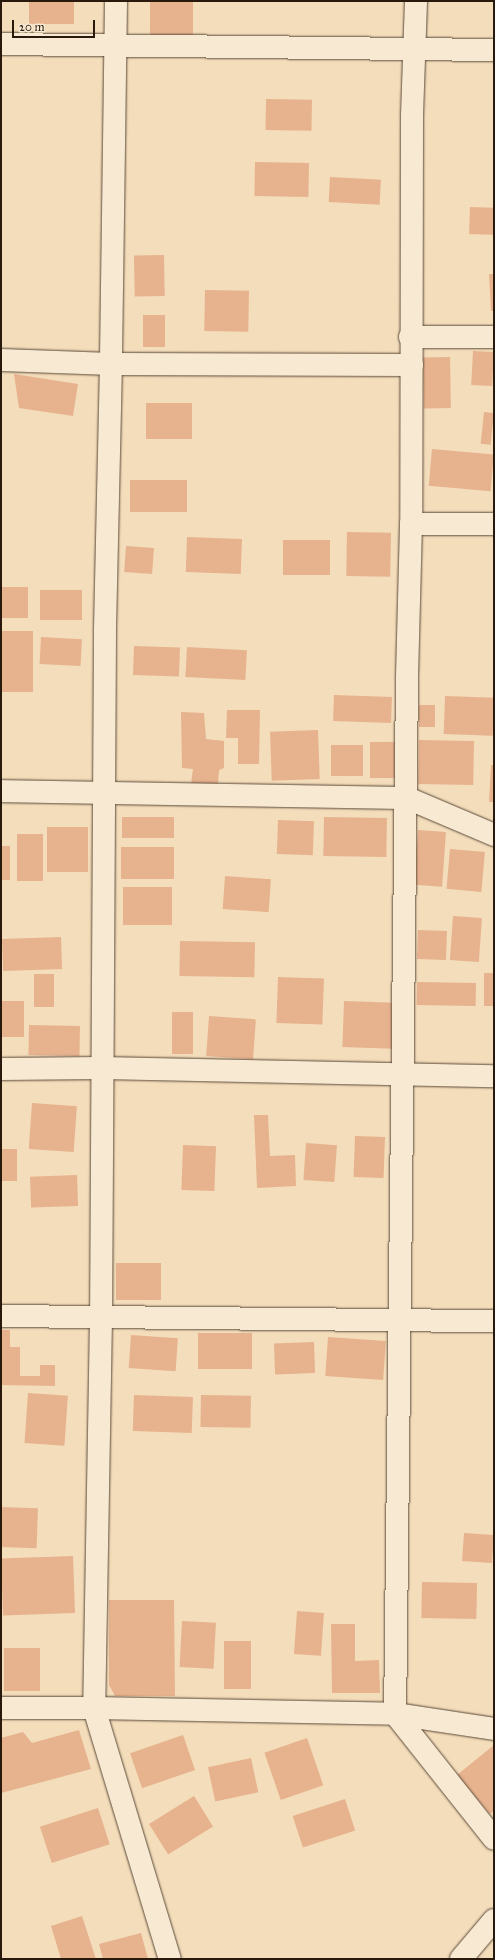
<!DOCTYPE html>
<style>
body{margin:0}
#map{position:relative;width:495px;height:1960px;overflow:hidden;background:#f4ddbb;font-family:"IM FELL Great Primer",serif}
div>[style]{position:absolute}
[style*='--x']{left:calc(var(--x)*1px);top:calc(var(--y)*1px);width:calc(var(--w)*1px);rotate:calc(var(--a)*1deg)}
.building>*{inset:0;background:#e7b28e;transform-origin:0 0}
.roads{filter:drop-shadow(0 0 1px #5b4a38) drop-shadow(0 0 1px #5b4a38)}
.minor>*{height:22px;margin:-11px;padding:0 11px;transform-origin:11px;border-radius:11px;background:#f8e9d3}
span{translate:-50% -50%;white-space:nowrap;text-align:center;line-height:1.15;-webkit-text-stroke:3.5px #f8e9d3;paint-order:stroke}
.frame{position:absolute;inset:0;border:2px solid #28190c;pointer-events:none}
.scale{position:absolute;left:12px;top:20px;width:83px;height:18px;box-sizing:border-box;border:2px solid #28190c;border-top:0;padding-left:5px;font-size:12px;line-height:14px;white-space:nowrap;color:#28190c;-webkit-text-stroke:3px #f8e9d3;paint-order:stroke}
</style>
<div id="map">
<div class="building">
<i style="left:29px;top:1px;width:45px;height:23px"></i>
<i style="left:150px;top:1px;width:43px;height:34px"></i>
<i style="left:266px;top:99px;width:46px;height:31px;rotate:1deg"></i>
<i style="left:255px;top:162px;width:54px;height:34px;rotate:1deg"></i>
<i style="left:330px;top:177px;width:51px;height:25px;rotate:3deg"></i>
<i style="left:470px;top:207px;width:24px;height:27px;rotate:2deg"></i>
<i style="left:164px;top:255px;width:41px;height:30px;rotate:89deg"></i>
<i style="clip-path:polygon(489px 274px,494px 274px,494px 311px,491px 311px)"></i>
<i style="left:205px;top:290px;width:44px;height:41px;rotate:1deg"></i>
<i style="left:143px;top:315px;width:22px;height:32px"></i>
<i style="left:473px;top:351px;width:21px;height:34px;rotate:3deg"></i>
<i style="left:450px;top:357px;width:51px;height:27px;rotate:89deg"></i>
<i style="clip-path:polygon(14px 374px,78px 384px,73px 416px,19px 408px)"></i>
<i style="left:146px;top:403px;width:46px;height:36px"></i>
<i style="left:484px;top:412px;width:10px;height:32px;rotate:6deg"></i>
<i style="left:432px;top:449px;width:62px;height:37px;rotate:5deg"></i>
<i style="left:130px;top:480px;width:57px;height:32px"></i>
<i style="left:347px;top:532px;width:44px;height:44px;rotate:1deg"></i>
<i style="left:187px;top:537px;width:55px;height:35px;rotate:2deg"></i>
<i style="left:283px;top:540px;width:47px;height:35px"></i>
<i style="left:126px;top:546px;width:28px;height:26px;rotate:4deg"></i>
<i style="left:1px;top:587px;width:27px;height:31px"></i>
<i style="left:40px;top:590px;width:42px;height:30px"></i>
<i style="left:1px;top:631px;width:32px;height:61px"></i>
<i style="left:41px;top:637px;width:41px;height:27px;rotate:3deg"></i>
<i style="left:134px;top:646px;width:46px;height:29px;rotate:2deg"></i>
<i style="left:187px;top:647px;width:60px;height:30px;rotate:3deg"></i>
<i style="left:334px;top:695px;width:58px;height:26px;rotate:2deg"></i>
<i style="left:445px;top:696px;width:49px;height:38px;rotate:2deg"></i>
<i style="left:419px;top:705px;width:16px;height:22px"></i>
<i style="clip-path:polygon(227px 710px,260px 710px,259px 764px,238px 764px,238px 738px,226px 738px)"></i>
<i style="clip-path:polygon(181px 712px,204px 713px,206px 739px,224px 741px,224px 768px,219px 770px,218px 784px,191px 784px,193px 769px,182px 768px)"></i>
<i style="left:318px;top:730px;width:49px;height:48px;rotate:88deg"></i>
<i style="left:419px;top:740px;width:55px;height:44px;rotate:1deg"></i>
<i style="left:370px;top:742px;width:26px;height:36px"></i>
<i style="left:331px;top:745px;width:32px;height:31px"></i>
<i style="clip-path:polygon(491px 765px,494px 765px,494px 802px,489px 802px)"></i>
<i style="left:174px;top:817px;width:21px;height:52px;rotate:90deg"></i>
<i style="left:324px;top:817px;width:63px;height:39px;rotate:1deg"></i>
<i style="left:278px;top:820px;width:36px;height:34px;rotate:2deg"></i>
<i style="left:47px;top:827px;width:41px;height:45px"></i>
<i style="left:418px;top:830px;width:28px;height:55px;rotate:4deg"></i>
<i style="left:17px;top:834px;width:26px;height:47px"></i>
<i style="left:1px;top:846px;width:9px;height:34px"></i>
<i style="left:121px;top:847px;width:53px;height:32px"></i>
<i style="left:450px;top:849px;width:35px;height:40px;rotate:5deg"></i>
<i style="left:225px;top:876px;width:46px;height:33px;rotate:4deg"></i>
<i style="left:123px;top:887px;width:49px;height:38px"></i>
<i style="left:453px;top:916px;width:29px;height:44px;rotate:4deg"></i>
<i style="left:418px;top:930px;width:29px;height:29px;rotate:2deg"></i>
<i style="left:61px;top:937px;width:32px;height:59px;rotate:88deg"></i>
<i style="left:180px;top:941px;width:75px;height:35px;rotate:1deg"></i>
<i style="left:484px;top:973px;width:10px;height:33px"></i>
<i style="left:34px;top:974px;width:20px;height:33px"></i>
<i style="left:278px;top:977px;width:46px;height:46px;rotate:2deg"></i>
<i style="left:417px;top:982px;width:59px;height:23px;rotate:1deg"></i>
<i style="left:1px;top:1001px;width:23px;height:36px"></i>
<i style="left:344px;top:1001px;width:50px;height:46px;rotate:2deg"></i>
<i style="left:172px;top:1012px;width:21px;height:42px"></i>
<i style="left:209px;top:1016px;width:47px;height:40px;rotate:4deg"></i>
<i style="left:29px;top:1025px;width:51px;height:30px;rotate:1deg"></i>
<i style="left:32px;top:1103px;width:45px;height:46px;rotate:4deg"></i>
<i style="clip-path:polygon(254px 1115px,268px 1115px,270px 1156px,295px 1155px,296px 1186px,257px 1188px)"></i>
<i style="left:355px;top:1136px;width:30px;height:41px;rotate:2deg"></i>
<i style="left:306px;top:1143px;width:31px;height:37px;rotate:4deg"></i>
<i style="left:183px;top:1145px;width:33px;height:45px;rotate:2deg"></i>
<i style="left:1px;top:1149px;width:16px;height:32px"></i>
<i style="left:77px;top:1175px;width:31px;height:47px;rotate:88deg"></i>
<i style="left:116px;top:1263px;width:45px;height:37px"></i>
<i style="clip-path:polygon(1px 1330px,10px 1330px,10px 1347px,20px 1347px,20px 1376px,40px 1376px,40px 1365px,55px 1365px,55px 1386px,1px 1385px)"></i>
<i style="left:198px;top:1333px;width:54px;height:36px"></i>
<i style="left:131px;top:1335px;width:47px;height:33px;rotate:4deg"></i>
<i style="left:328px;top:1337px;width:58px;height:39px;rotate:4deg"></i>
<i style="left:314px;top:1342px;width:31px;height:40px;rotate:88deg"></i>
<i style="left:28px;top:1393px;width:40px;height:50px;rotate:4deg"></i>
<i style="left:134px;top:1395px;width:59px;height:36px;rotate:2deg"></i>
<i style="left:201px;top:1395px;width:50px;height:32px;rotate:1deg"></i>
<i style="left:1px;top:1507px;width:37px;height:40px;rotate:2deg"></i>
<i style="left:464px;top:1533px;width:30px;height:28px;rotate:4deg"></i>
<i style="left:73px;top:1556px;width:57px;height:72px;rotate:88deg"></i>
<i style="left:422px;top:1582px;width:55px;height:36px;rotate:1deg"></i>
<i style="clip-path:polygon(109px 1600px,174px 1600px,175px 1696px,115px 1696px,109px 1685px)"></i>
<i style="left:297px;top:1611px;width:27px;height:43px;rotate:4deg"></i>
<i style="left:182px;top:1621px;width:34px;height:46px;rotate:3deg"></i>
<i style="clip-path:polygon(331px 1624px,355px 1624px,355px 1661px,379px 1660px,380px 1693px,332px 1693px)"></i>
<i style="left:224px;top:1641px;width:27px;height:48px"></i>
<i style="left:4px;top:1648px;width:36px;height:43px"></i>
<i style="clip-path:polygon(79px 1730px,91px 1769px,1px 1793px,1px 1738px,23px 1732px,32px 1743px)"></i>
<i style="left:183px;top:1735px;width:37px;height:56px;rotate:71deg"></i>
<i style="left:307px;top:1738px;width:50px;height:45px;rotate:71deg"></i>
<i style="clip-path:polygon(494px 1745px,494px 1811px,490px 1814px,457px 1775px)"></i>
<i style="left:251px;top:1758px;width:35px;height:44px;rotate:78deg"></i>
<i style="left:194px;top:1796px;width:36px;height:53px;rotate:58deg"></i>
<i style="left:345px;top:1799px;width:33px;height:55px;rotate:72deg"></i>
<i style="left:98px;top:1808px;width:38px;height:61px;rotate:72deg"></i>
<i style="clip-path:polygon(82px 1916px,96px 1959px,61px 1959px,51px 1926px)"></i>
<i style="clip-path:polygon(141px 1933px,148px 1959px,103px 1959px,99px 1944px)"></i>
</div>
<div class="roads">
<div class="minor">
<i style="--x:116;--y:1;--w:363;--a:90.8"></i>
<i style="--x:111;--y:364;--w:269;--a:91.3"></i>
<i style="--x:105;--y:633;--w:685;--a:90.33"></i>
<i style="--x:101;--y:1318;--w:390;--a:91"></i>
<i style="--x:94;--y:1708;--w:262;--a:73.2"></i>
<i style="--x:416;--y:1;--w:115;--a:92"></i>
<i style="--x:412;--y:116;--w:408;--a:90.1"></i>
<i style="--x:411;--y:524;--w:155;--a:91.5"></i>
<i style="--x:407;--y:679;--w:1035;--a:90.66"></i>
<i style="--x:395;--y:1714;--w:159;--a:51.6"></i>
<i style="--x:1;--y:44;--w:493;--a:0.7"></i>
<i style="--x:410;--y:337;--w:84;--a:0"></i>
<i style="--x:1;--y:360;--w:110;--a:2.1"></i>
<i style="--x:111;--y:364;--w:301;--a:0.2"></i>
<i style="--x:411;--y:524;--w:83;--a:0"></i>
<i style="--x:1;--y:791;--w:406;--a:1"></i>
<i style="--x:407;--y:798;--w:95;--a:23"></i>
<i style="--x:1;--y:1069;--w:101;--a:-0.6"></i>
<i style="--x:102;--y:1068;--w:392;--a:1.2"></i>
<i style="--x:1;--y:1316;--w:493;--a:0.6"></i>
<i style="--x:1;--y:1708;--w:93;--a:0"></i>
<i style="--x:94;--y:1708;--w:301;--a:1.1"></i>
<i style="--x:395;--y:1714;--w:100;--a:8.6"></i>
<i style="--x:461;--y:1959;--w:51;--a:-49.8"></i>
</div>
</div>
<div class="frame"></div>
<div class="scale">20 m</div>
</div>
